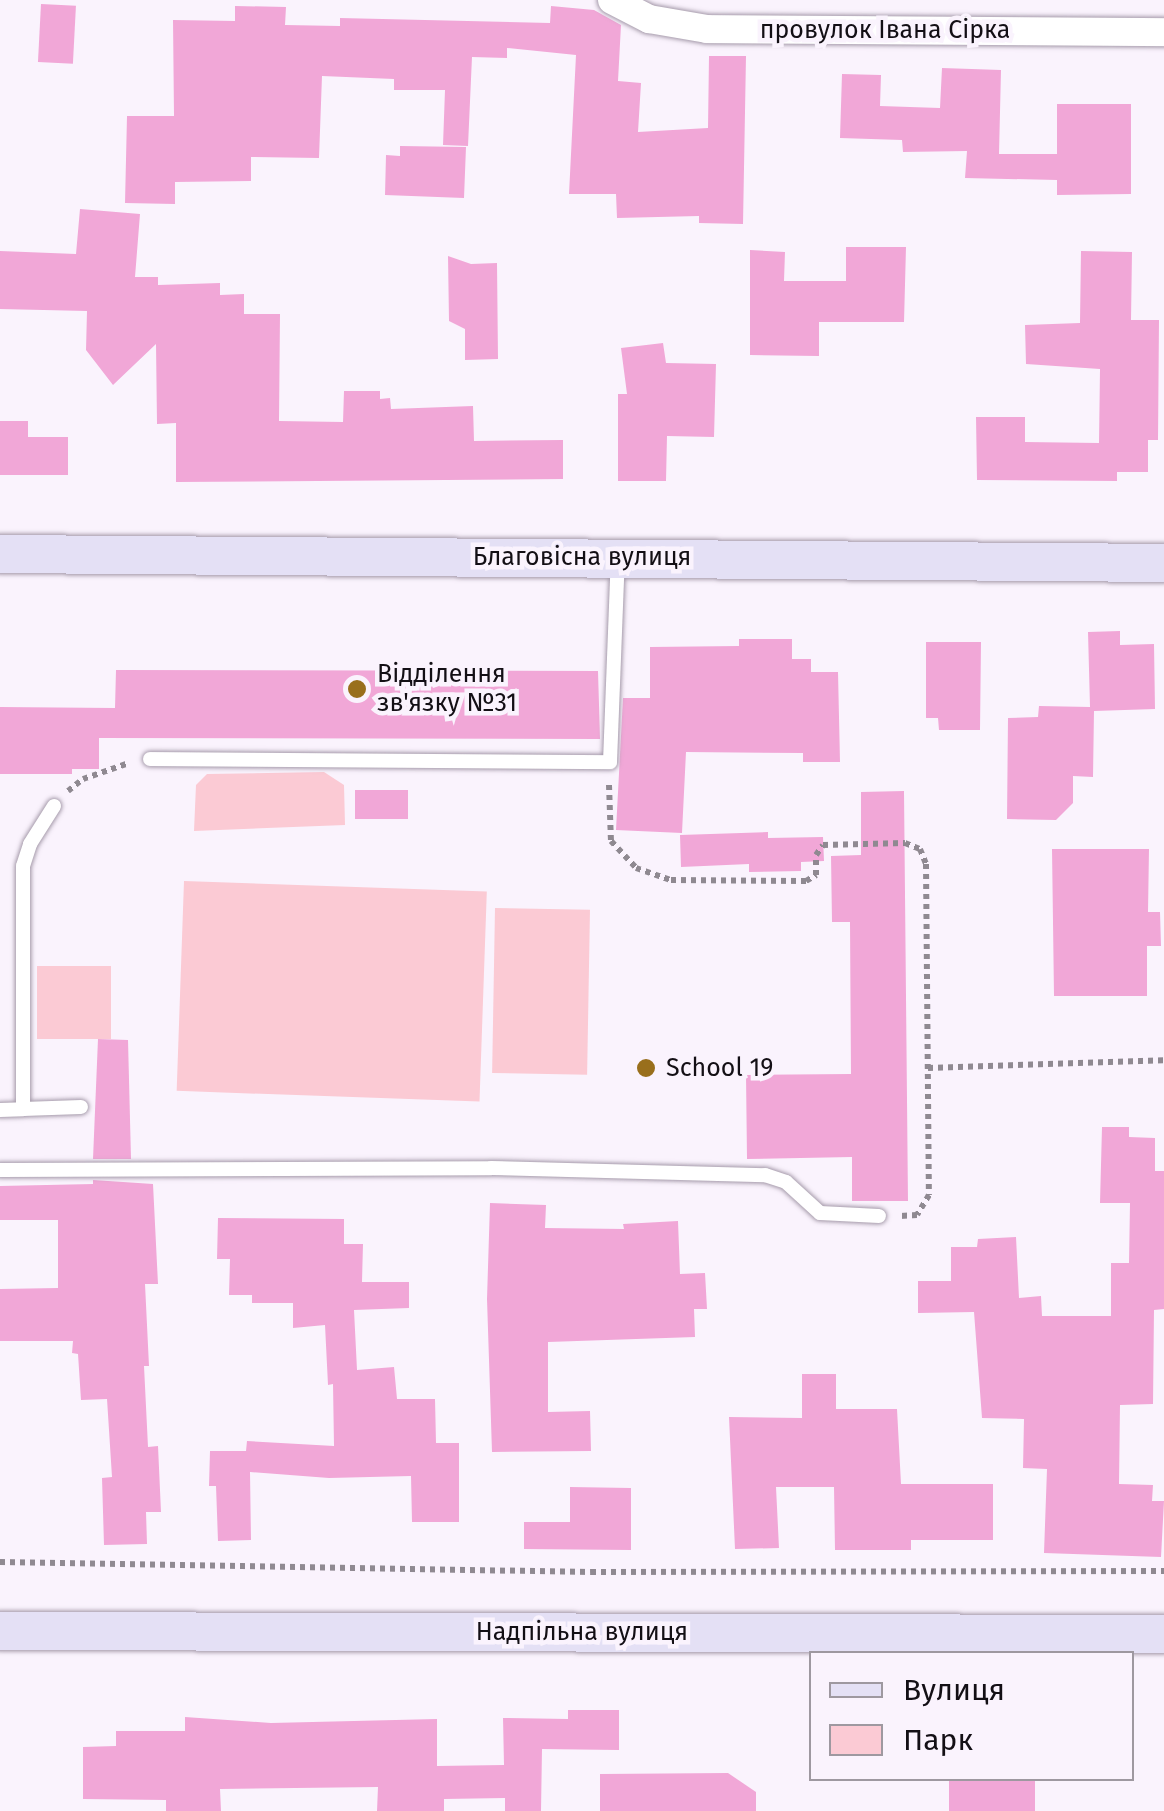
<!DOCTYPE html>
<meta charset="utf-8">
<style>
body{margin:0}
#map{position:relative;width:1164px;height:1811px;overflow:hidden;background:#faf3fd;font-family:"Fira Sans",sans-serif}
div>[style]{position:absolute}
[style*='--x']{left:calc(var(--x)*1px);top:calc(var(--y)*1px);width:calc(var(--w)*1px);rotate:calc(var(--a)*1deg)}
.green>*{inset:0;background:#fbcad4;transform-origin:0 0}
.building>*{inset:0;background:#f1a7d7;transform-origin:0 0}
.path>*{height:6px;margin-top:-3px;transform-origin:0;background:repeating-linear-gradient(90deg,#8f8991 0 5px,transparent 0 10px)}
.roads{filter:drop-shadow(0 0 2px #a69bab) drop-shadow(0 0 2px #a69bab)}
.service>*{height:14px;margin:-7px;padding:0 7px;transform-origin:7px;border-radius:7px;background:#fff}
.minor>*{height:28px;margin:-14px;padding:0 14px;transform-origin:14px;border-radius:14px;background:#fff}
.secondary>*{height:38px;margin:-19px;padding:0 19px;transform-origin:19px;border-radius:19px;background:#e4e0f5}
.dots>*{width:28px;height:28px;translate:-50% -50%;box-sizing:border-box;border:5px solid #faf3fd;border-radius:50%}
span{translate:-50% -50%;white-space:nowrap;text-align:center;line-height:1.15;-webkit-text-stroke:9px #faf3fd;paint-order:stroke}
.street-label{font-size:25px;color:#130f15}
.poi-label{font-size:25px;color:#130f15}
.left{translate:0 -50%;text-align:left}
.legend{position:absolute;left:809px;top:1651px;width:325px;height:130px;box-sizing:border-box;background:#faf3fd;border:2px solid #9e98a0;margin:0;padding:12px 18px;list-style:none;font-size:30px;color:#130f15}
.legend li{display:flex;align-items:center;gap:20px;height:50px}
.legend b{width:50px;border:2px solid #9e98a0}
</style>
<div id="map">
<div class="green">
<i style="clip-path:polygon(324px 772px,344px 785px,345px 825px,194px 831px,196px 785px,207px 774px)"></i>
<i style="left:184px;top:881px;width:303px;height:210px;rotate:2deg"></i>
<i style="left:495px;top:908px;width:95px;height:165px;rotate:1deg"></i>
<i style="left:37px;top:966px;width:74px;height:73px"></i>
</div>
<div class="building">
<i style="left:41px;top:4px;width:35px;height:58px;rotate:3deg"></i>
<i style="clip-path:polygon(235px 6px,286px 7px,285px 25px,340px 26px,340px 18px,550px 23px,551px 6px,594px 10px,621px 25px,618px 81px,641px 83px,638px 132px,708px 128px,709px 56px,746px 56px,743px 224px,699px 223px,699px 216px,617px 218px,616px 194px,569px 194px,576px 55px,507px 48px,507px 58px,472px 57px,468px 146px,443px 145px,445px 90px,394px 90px,394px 79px,322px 76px,319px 158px,251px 157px,251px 181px,175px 182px,175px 204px,125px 203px,127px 116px,174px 116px,173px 20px,235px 21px)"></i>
<i style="clip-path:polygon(942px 68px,1001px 70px,999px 154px,1057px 154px,1057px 104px,1131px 104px,1131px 194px,1057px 195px,1057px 180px,965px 178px,967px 151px,903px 152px,902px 140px,840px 138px,842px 74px,881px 75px,880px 106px,940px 108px)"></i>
<i style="clip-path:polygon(400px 146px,466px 147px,464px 198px,385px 195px,386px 155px,400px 156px)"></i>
<i style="clip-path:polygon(80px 209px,140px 214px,135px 277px,158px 277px,158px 285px,220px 283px,220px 295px,244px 294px,244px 314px,280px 314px,279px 421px,343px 422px,344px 391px,380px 391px,380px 399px,390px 398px,391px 409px,473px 406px,474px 441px,563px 440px,563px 479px,176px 482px,176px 423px,157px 424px,156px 344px,113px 385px,86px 350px,87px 311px,0 309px,0 251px,76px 254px)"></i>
<i style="clip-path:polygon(846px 247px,906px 247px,904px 322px,819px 322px,819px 356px,750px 355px,750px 250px,785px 252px,784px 281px,846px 281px)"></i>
<i style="clip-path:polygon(1081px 251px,1132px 252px,1131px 320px,1159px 320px,1158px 440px,1148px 440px,1148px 472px,1117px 472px,1117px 481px,977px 480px,976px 417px,1025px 417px,1025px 442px,1099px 443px,1100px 369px,1026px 364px,1025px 325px,1080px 323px)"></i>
<i style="clip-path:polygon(448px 256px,471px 264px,497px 263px,498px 359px,465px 360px,465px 329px,449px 321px)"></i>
<i style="clip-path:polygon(663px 343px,666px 363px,716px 364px,714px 437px,667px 436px,666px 481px,618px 481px,618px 394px,627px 394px,621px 348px)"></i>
<i style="clip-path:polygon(0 421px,28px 421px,28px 437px,68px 437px,68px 475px,0 475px)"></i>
<i style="clip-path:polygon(1120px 631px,1120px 645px,1154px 644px,1155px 709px,1094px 711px,1093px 777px,1073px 776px,1073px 803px,1056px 820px,1007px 819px,1008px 718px,1038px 717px,1039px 706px,1090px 707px,1088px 632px)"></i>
<i style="clip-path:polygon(739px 639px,792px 639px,792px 659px,811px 659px,811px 672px,838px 672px,840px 762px,803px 762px,803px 753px,686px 752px,682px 833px,616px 830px,623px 698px,650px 698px,650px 647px,739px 646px)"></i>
<i style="clip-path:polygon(926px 642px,981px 642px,980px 730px,939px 730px,938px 718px,926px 718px)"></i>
<i style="clip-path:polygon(116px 670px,598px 671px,600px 739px,99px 738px,99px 769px,72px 769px,72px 774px,0 774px,0 707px,115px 708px)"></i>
<i style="left:408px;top:790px;width:29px;height:53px;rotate:90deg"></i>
<i style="clip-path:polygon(904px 791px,908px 1201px,852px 1201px,852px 1157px,747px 1159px,746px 1075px,851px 1074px,850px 922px,832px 922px,831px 856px,861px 855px,861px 792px)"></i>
<i style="clip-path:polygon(768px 832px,768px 838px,823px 837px,824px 861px,801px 862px,801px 871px,749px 872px,749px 864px,681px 867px,680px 835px)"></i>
<i style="clip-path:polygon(1052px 849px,1149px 849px,1148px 912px,1160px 912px,1161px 946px,1147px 946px,1147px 996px,1054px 996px)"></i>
<i style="clip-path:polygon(98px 1039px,128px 1040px,131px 1159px,93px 1159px)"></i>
<i style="clip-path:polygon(1102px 1127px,1129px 1127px,1129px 1137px,1155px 1138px,1155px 1171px,1164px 1171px,1164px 1309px,1154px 1310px,1153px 1404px,1120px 1405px,1119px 1484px,1153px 1485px,1152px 1501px,1164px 1501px,1161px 1557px,1044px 1553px,1047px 1469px,1023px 1468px,1024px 1419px,982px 1418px,974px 1312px,918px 1313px,918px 1281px,951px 1281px,951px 1247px,977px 1247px,978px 1239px,1016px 1237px,1019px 1298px,1041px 1296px,1042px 1316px,1111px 1316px,1111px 1263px,1129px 1263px,1130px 1203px,1100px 1203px)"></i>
<i style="clip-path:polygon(93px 1180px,153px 1184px,158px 1284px,145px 1284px,149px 1366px,144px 1366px,148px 1447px,158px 1446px,161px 1512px,146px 1512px,147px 1544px,104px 1545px,102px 1478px,112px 1477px,107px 1399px,81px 1400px,78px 1354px,72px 1353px,73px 1341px,0 1341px,0 1289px,58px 1288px,58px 1220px,0 1220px,0 1186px,93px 1184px)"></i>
<i style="clip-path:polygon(490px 1203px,546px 1205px,545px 1228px,624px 1229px,623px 1224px,678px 1221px,680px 1274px,705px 1273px,707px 1309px,694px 1309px,695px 1337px,548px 1342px,548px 1412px,590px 1411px,591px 1451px,492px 1452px,487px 1299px)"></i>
<i style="clip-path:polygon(218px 1218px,344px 1219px,344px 1244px,363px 1244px,362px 1282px,409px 1282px,409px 1308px,354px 1310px,357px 1370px,394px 1367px,397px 1399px,435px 1399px,436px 1443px,459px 1443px,459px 1522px,412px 1522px,411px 1476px,329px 1478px,250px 1472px,251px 1540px,218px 1541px,216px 1486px,209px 1486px,210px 1451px,246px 1451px,247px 1441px,334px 1446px,333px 1384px,328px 1385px,325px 1325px,293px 1328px,293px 1303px,252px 1303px,252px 1295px,229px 1295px,230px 1259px,217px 1259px)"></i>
<i style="clip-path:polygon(802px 1374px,836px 1374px,836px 1409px,897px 1409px,901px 1484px,993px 1484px,993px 1540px,911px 1540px,911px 1550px,835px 1550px,834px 1487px,776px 1487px,779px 1548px,735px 1549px,729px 1417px,802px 1418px)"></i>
<i style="clip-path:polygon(570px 1487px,631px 1488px,631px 1550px,524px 1549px,524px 1522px,570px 1522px)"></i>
<i style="clip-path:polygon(568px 1710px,619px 1710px,619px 1750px,542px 1749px,541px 1811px,505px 1811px,505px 1798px,444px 1799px,444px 1811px,377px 1811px,378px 1787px,220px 1789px,221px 1811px,166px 1811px,166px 1800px,83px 1799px,83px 1747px,116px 1746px,116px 1731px,185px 1731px,185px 1717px,271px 1723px,437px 1719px,437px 1766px,504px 1765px,503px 1718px,568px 1719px)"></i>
<i style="clip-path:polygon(728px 1773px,756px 1792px,756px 1811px,600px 1811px,600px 1774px)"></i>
<i style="left:949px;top:1778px;width:86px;height:33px"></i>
</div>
<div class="path">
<i style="--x:609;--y:785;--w:56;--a:88"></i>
<i style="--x:611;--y:841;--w:37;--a:47"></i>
<i style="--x:636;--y:868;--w:37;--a:19"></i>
<i style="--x:671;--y:880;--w:135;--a:0.4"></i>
<i style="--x:806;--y:881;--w:12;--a:-31"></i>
<i style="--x:816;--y:875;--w:20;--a:-90"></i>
<i style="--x:816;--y:855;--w:12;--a:-55"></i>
<i style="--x:823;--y:845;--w:82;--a:-1.4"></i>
<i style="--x:905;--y:843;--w:16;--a:22"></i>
<i style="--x:920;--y:849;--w:16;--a:68"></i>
<i style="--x:926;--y:864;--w:331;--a:89.5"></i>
<i style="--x:929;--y:1195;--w:23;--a:121"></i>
<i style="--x:917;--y:1215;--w:17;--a:177"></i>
<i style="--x:68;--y:791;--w:19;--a:-39"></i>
<i style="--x:83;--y:779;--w:49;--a:-19.2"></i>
<i style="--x:928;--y:1068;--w:236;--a:-1.9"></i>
<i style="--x:0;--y:1562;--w:591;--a:0.97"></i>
<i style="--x:591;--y:1572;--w:573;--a:-0.1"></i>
</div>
<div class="roads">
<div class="service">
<i style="--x:150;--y:759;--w:460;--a:0.4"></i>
<i style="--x:610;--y:762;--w:204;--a:-87.8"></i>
<i style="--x:23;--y:1109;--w:58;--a:-2"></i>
<i style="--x:0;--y:1110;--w:23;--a:-2"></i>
<i style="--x:23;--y:1109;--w:243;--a:-90"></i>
<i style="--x:23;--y:866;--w:23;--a:-72"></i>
<i style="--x:30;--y:844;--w:45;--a:-57.7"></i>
<i style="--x:0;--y:1170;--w:491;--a:-0.2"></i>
<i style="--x:491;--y:1168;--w:274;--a:1.5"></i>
<i style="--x:765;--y:1175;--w:22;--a:18"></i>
<i style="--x:786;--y:1182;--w:46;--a:42.4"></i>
<i style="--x:820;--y:1213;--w:59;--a:2.9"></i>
</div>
<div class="minor">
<i style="--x:612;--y:0;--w:42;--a:27.2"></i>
<i style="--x:649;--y:19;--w:59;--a:9.8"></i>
<i style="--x:707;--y:29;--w:457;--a:0.4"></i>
</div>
<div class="secondary">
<i style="--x:0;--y:554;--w:1164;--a:0.44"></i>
<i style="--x:0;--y:1631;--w:1164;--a:0.15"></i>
</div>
</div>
<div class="dots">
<i style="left:357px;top:689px;background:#996f1c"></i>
<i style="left:646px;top:1068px;background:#996f1c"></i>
</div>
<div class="street-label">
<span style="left:885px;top:30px">провулок Івана Сірка</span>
<span style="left:582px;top:557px">Благовісна вулиця</span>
<span style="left:582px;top:1632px">Надпільна вулиця</span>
</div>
<div class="poi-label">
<span class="left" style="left:377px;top:689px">Відділення<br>зв'язку №31</span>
<span class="left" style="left:666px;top:1068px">School 19</span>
</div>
<ul class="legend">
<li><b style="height:12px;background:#e4e0f5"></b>Вулиця</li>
<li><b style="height:28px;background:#fbcad4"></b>Парк</li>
</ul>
</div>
